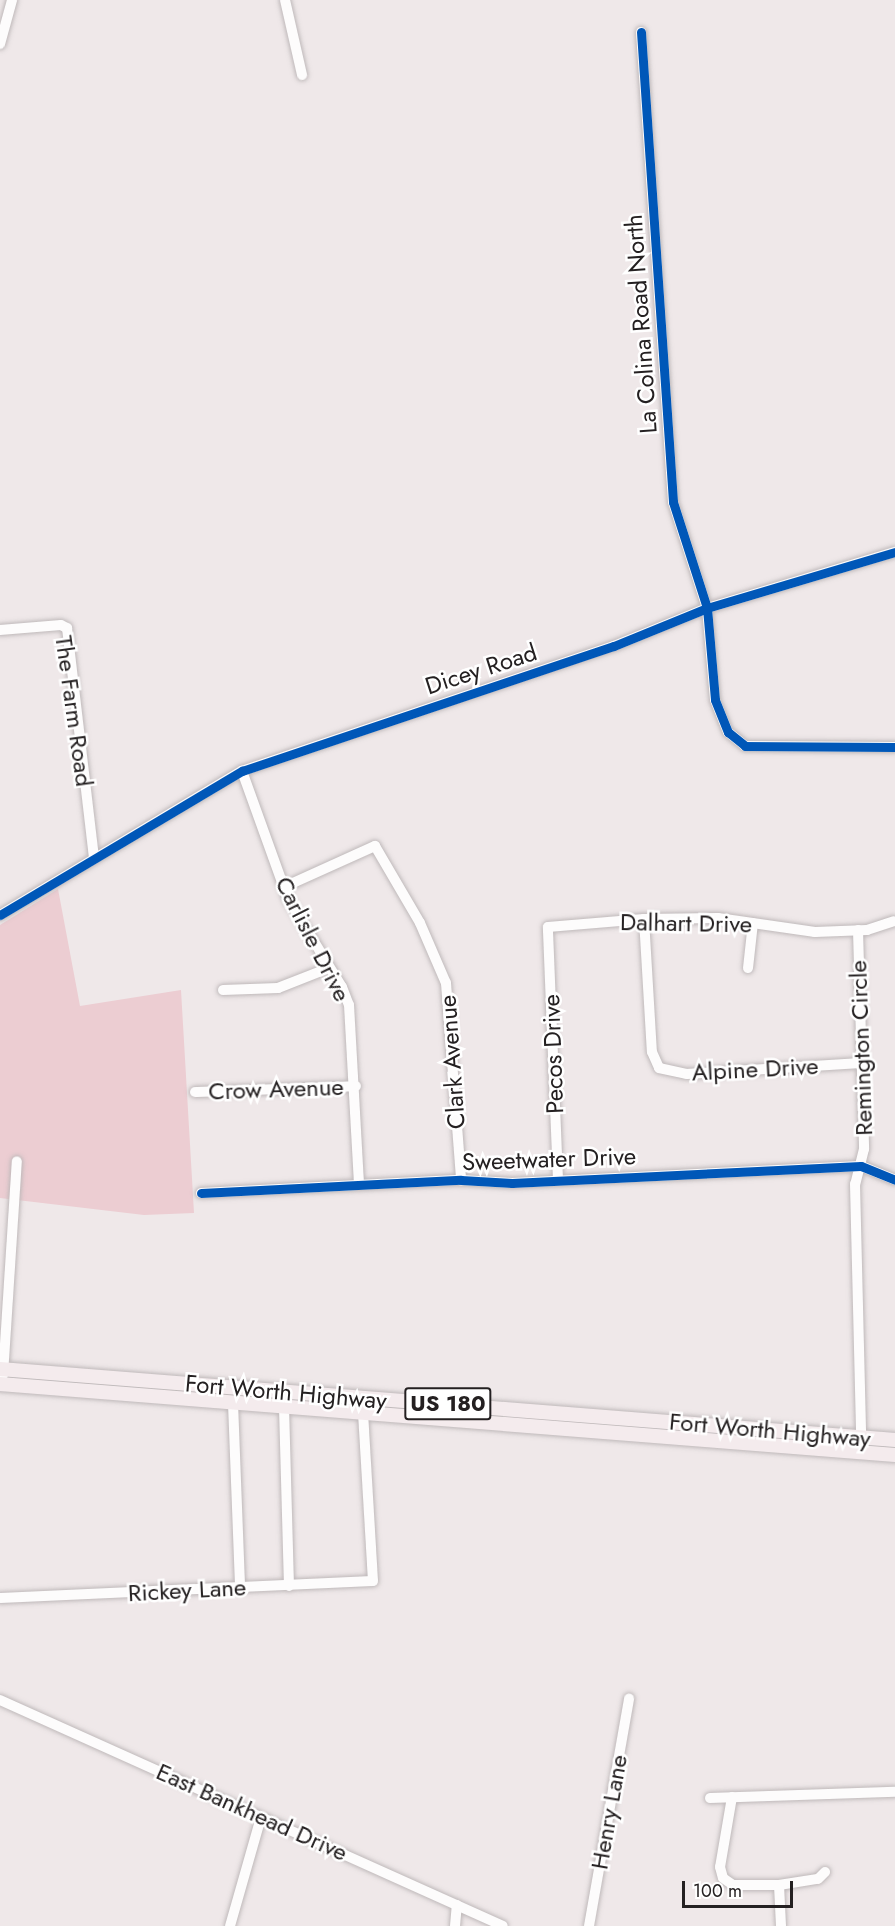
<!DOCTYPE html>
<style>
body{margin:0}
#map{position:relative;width:895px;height:1926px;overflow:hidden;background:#efe8e9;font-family:Jost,sans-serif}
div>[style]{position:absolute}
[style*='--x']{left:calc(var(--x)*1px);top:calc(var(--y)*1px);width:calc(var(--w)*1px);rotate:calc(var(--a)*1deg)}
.green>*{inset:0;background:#eccdd2}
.roads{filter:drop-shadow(0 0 2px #bfb9ba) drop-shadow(0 0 2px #bfb9ba)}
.minor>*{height:10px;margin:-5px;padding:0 5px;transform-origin:5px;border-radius:5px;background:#fdfcfc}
.major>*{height:14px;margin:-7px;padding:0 7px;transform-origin:7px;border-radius:7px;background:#f4ebed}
.cycleway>*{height:9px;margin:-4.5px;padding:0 4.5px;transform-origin:4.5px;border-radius:4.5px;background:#0057b8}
span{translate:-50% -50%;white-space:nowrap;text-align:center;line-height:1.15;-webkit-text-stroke:5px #fff;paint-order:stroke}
.shield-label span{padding:2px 4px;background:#fff;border:2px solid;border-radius:4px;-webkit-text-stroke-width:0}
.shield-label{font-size:22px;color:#242021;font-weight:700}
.street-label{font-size:24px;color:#242021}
.scale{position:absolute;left:682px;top:1881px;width:111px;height:27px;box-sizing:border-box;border:3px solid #242021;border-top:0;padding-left:8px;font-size:18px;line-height:21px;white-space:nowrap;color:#242021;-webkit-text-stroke:4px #fff;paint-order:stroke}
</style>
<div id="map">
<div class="green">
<i style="clip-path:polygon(58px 889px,80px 1006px,181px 990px,194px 1213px,144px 1215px,0 1198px,0 925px)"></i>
</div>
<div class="roads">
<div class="minor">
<i style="--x:285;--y:0;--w:77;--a:77.2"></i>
<i style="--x:641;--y:32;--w:471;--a:86.1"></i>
<i style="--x:673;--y:502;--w:111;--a:72.2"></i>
<i style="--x:707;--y:608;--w:92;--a:85"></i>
<i style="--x:715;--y:700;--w:35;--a:68"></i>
<i style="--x:728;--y:732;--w:22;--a:39"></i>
<i style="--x:745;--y:746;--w:150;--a:0.4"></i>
<i style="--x:0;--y:44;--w:46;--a:-74.7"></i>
<i style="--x:0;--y:630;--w:61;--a:-4.7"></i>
<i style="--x:61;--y:625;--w:7;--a:27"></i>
<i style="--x:67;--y:628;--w:232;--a:83.3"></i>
<i style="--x:242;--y:771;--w:136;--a:70.2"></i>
<i style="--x:288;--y:899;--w:103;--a:58.5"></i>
<i style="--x:342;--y:987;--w:19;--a:69"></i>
<i style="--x:349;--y:1005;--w:179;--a:86.8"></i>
<i style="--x:284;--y:887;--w:100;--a:-24.3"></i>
<i style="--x:375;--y:846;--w:89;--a:59.7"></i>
<i style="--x:420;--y:923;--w:65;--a:66.6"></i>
<i style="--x:446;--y:983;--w:198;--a:85.6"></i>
<i style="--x:0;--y:915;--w:282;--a:-30.8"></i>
<i style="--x:242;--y:771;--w:392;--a:-18.6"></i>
<i style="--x:614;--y:646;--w:100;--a:-22.2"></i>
<i style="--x:707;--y:608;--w:196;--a:-16.6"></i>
<i style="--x:644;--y:919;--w:133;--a:86.6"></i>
<i style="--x:652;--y:1052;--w:17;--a:66"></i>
<i style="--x:659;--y:1068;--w:29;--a:12"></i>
<i style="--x:687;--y:1074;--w:173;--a:-3.6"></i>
<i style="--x:858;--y:930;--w:219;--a:88.4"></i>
<i style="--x:864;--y:1149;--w:36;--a:104"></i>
<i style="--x:855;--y:1184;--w:253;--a:88.6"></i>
<i style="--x:748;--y:968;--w:45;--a:-83.7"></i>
<i style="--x:223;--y:990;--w:55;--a:-2.1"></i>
<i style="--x:278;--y:988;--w:55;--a:-21.4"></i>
<i style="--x:195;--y:1092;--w:161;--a:-2.1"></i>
<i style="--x:558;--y:1180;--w:253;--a:-92.3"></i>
<i style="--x:548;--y:927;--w:96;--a:-4.8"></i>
<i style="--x:644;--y:919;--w:74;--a:-0.8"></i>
<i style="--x:718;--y:918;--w:98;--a:8.2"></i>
<i style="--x:815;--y:932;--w:52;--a:-2.2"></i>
<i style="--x:867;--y:930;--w:28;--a:-18"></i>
<i style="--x:201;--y:1193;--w:260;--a:-2.9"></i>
<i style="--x:461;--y:1180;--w:51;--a:3.4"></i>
<i style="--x:512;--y:1183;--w:349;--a:-2.8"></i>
<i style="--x:861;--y:1166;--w:37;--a:22"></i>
<i style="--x:3;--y:1375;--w:214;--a:-86.3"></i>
<i style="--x:233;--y:1403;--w:184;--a:87.8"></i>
<i style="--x:284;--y:1407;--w:179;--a:88.4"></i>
<i style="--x:0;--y:1598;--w:373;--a:-2.6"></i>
<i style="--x:373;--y:1581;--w:168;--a:-93.4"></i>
<i style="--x:0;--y:1700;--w:551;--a:24.19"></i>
<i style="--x:732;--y:1797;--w:71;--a:99.7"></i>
<i style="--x:720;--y:1867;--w:11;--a:75"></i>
<i style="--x:723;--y:1878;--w:12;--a:35"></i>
<i style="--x:733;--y:1885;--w:46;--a:0"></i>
<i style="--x:779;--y:1885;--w:39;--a:-9"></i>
<i style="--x:818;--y:1879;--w:10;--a:-45"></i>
<i style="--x:710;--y:1798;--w:185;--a:-1.9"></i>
<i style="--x:779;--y:1885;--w:41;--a:87.2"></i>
<i style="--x:230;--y:1926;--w:113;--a:-74.1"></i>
<i style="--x:455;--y:1926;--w:21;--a:-85"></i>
<i style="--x:589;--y:1926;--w:231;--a:-80"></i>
</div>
<div class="major">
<i style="--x:0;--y:1369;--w:898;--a:4.54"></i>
<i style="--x:0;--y:1384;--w:898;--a:4.54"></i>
</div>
</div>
<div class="cycleway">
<i style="--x:641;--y:32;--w:471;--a:86.1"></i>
<i style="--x:673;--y:502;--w:111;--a:72.2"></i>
<i style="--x:707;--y:608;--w:92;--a:85"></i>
<i style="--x:715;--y:700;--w:35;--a:68"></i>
<i style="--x:728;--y:732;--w:22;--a:39"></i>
<i style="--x:745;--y:746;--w:150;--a:0.4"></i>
<i style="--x:0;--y:915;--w:282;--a:-30.8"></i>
<i style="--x:242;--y:771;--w:392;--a:-18.6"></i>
<i style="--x:614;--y:646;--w:100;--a:-22.2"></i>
<i style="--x:707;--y:608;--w:196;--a:-16.6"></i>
<i style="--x:201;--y:1193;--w:260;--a:-2.9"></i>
<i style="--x:461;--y:1180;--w:51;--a:3.4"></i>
<i style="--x:512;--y:1183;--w:349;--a:-2.8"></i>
<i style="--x:861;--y:1166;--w:37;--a:22"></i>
</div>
<div class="shield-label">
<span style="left:448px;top:1404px">US 180</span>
</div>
<div class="street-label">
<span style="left:641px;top:324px;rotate:-94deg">La Colina Road North</span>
<span style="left:481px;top:669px;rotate:-18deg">Dicey Road</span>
<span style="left:74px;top:711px;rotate:82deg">The Farm Road</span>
<span style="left:686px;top:923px;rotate:1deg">Dalhart Drive</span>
<span style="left:313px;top:939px;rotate:63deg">Carlisle Drive</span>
<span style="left:861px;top:1048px;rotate:-92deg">Remington Circle</span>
<span style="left:553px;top:1054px;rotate:-92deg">Pecos Drive</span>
<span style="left:452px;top:1062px;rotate:-94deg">Clark Avenue</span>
<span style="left:755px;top:1069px;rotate:-3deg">Alpine Drive</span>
<span style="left:276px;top:1089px;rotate:-2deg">Crow Avenue</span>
<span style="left:549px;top:1159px;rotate:-2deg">Sweetwater Drive</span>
<span style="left:286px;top:1392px;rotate:5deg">Fort Worth Highway</span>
<span style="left:770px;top:1430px;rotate:5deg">Fort Worth Highway</span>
<span style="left:187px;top:1590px;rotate:-3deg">Rickey Lane</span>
<span style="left:252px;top:1812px;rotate:24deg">East Bankhead Drive</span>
<span style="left:609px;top:1812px;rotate:-80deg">Henry Lane</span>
</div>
<div class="scale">100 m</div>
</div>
